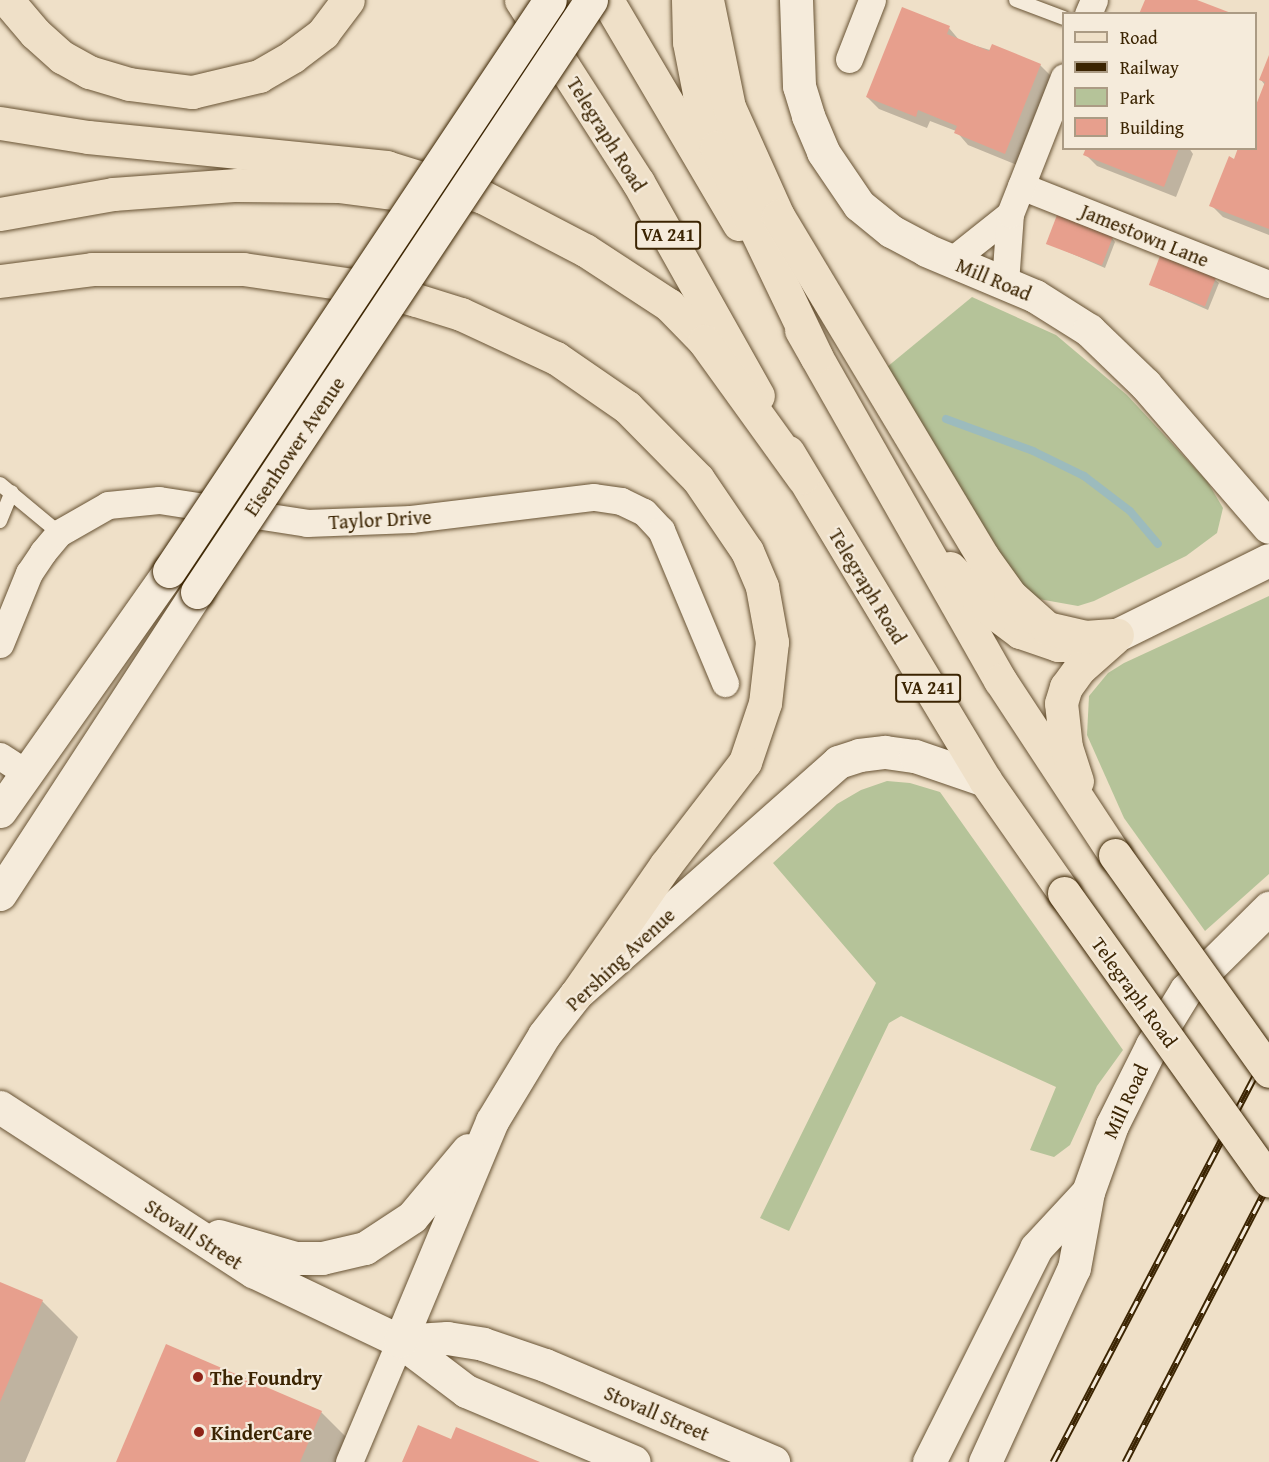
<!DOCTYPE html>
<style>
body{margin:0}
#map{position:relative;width:1269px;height:1462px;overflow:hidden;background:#efe0c8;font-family:"Gentium Book Plus",serif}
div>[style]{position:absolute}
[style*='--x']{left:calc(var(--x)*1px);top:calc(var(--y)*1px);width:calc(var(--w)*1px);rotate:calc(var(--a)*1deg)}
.green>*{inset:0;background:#b5c399}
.shadow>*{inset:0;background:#0003}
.stream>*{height:8px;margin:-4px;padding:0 4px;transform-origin:4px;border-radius:4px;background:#9cbbbd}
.building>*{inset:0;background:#e79f8d;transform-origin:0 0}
.roads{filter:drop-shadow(0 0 2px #685334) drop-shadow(0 0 2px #685334)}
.service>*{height:14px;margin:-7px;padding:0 7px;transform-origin:7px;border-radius:7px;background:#f5ebdb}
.minor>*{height:27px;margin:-13.5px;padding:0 13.5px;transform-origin:13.5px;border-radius:13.5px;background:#f5ebdb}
.tertiary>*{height:33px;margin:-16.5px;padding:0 16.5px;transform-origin:16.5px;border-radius:16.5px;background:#f5ebdb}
.secondary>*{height:33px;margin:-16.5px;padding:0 16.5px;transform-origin:16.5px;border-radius:16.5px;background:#f5ebdb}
.primary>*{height:33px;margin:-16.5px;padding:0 16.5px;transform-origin:16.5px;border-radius:16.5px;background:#efe0c8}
.motorway>*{height:33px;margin:-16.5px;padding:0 16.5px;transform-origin:16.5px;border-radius:16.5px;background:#efe0c8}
.rail>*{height:7px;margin-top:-3.5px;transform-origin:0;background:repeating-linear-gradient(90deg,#f5ebdb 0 14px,#3b2402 0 28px);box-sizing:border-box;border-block:2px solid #3b2402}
.bridges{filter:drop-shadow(0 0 2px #3b2402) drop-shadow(0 0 2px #3b2402)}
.secondary-bridge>*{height:33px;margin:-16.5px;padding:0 16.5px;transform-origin:16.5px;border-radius:16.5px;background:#f5ebdb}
.primary-bridge>*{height:33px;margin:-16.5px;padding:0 16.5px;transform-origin:16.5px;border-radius:16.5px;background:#efe0c8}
.dots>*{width:16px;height:16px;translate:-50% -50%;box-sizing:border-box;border:3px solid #f5ebdb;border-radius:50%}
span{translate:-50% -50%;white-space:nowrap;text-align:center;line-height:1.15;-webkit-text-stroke:4.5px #f5ebdb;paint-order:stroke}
.shield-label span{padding:2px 4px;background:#f5ebdb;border:2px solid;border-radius:4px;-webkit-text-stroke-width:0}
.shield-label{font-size:18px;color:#3b2402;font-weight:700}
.street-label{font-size:20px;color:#3b2402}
.poi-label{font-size:20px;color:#3b2402;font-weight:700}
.left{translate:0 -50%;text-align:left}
.legend{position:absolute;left:1062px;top:12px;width:195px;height:138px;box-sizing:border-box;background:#f5ebdb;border:2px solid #ab9b84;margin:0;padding:8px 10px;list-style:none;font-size:18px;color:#3b2402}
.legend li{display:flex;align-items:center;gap:12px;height:30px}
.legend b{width:30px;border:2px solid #ab9b84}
</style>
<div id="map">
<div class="green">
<i style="clip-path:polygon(972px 297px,1056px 335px,1127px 395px,1207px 481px,1223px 508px,1217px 533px,1186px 556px,1094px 601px,1078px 606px,1033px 598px,1014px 576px,887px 367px)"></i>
<i style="clip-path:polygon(1269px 596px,1269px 874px,1205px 931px,1124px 818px,1087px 735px,1089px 696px,1108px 673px,1124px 663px)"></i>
<i style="clip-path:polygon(887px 781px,910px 783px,940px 792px,1123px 1050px,1097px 1086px,1070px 1145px,1054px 1157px,1030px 1150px,1056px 1087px,901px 1016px,889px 1023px,789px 1231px,760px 1218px,876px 983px,773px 863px,837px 804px,861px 790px)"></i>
</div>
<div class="shadow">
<i style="clip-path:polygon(949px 28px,960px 41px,1040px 65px,1052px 77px,1017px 165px,968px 145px,956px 131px,930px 121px,927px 128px,879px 109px,867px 97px)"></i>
<i style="clip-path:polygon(1269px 59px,1269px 235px,1223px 217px,1211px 205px,1235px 161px,1256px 148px,1256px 109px,1265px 85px,1261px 80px)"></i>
<i style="clip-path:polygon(1088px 148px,1189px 148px,1193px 154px,1176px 197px,1097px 166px,1085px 154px)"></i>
<i style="clip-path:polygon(1112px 238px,1115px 242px,1105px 268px,1047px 243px)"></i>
<i style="clip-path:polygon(1215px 280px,1219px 283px,1208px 310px,1151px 285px)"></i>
<i style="clip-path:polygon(0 1283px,42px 1301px,78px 1337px,25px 1462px,0 1462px)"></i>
<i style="clip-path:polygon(321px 1412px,357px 1448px,351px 1462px,117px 1462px)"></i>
</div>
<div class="stream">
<i style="--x:946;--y:419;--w:93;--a:20.2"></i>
<i style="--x:1033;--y:451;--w:57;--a:26.1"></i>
<i style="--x:1084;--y:476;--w:58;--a:37.3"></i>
<i style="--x:1130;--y:511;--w:43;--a:49.7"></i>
</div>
<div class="building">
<i style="clip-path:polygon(1145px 0,1197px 0,1231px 13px,1139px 14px)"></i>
<i style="clip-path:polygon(902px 7px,950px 26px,947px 34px,989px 51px,992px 44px,1041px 64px,1005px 154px,954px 133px,957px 126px,918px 110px,916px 117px,866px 97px)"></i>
<i style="clip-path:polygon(1269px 55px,1269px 229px,1209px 206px,1229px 156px,1234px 159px,1238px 148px,1256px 148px,1256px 105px,1265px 82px,1259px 80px)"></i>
<i style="clip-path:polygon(1086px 148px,1179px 148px,1164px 187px,1083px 155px)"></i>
<i style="left:1057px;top:215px;width:60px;height:31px;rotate:21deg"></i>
<i style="left:1160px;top:256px;width:60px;height:31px;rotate:21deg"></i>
<i style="clip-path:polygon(0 1282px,43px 1300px,0 1402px)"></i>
<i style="clip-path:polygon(166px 1344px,322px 1411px,300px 1462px,116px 1462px)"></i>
<i style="clip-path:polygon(418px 1425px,451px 1439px,456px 1427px,540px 1462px,402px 1462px)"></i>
</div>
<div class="roads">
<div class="service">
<i style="--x:1016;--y:0;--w:51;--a:20.6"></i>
<i style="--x:0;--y:484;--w:77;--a:39.7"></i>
<i style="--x:0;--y:521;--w:31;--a:-68"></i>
</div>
<div class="minor">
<i style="--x:1088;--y:14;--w:15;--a:-67"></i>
<i style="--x:849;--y:59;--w:63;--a:-68.7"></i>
<i style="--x:1021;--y:186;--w:267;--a:21.6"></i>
<i style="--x:951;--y:261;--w:75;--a:-38.5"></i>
<i style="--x:1005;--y:283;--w:69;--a:-85.9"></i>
<i style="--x:1010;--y:214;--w:147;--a:-68.5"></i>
<i style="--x:0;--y:644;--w:77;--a:-67.8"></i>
<i style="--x:29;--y:573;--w:25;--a:-56"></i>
<i style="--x:43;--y:552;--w:25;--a:-50"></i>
<i style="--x:59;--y:533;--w:56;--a:-29.7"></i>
<i style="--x:108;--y:505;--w:51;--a:-5.6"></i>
<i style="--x:159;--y:500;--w:150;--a:8.8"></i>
<i style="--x:307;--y:523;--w:104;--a:-2.2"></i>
<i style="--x:411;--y:519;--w:184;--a:-6.9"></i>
<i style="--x:594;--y:497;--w:27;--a:8"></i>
<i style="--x:621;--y:501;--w:25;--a:26"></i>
<i style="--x:644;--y:512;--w:25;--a:47"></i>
<i style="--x:661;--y:530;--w:166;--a:67.3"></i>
<i style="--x:0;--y:756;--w:31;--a:33"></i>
<i style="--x:349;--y:1462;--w:131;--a:-67.1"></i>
</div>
<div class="tertiary">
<i style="--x:796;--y:0;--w:86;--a:88"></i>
<i style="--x:799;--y:86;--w:31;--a:73"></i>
<i style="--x:808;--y:116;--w:39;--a:67"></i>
<i style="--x:823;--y:152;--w:64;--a:55.8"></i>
<i style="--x:859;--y:205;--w:41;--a:39.1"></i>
<i style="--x:891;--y:231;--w:40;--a:28"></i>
<i style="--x:926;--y:250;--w:118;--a:22.9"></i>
<i style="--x:1035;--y:296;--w:64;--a:32.2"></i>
<i style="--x:1089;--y:330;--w:78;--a:44"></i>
<i style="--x:1145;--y:384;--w:189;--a:49.1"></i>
<i style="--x:1117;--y:635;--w:169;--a:-26.3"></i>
<i style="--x:400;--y:1341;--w:47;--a:-3.7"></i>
<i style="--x:447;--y:1338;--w:36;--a:9"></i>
<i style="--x:483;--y:1344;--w:65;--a:18.7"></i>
<i style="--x:545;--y:1365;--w:248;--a:23"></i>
<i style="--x:400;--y:1341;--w:83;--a:37.1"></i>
<i style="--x:466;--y:1391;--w:182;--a:22.9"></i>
<i style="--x:929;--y:1462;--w:239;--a:-63.4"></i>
<i style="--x:1036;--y:1248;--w:76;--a:-47.1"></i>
<i style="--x:985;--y:1462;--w:213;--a:-65.4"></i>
<i style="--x:1074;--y:1268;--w:77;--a:-79.6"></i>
<i style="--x:1088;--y:1192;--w:71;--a:-70.3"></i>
<i style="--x:1112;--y:1125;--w:89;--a:-63.4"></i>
<i style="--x:1152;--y:1045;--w:65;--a:-58.3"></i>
<i style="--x:1186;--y:990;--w:117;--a:-44.7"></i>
</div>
<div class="secondary">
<i style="--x:0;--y:811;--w:294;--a:-54.8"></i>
<i style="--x:0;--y:894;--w:361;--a:-56.9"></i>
<i style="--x:0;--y:1107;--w:302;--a:33"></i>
<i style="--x:253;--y:1271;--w:163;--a:25.5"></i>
<i style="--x:400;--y:1341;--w:238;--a:-67.3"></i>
<i style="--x:492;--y:1121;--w:100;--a:-58.8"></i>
<i style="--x:544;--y:1035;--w:52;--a:-52"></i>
<i style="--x:576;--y:994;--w:350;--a:-41.5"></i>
<i style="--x:838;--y:762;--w:22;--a:-18"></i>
<i style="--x:859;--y:755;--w:26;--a:-7"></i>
<i style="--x:885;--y:752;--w:30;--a:8"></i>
<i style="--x:915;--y:756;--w:74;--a:18.9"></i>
<i style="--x:219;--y:1236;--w:79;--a:16.1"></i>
<i style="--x:295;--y:1258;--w:27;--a:0"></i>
<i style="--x:322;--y:1258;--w:44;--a:-13.1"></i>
<i style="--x:365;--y:1248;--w:56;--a:-33.4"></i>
<i style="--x:412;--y:1217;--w:87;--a:-50.1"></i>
</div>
<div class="primary">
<i style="--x:521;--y:0;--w:216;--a:57.3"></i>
<i style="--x:638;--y:182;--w:245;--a:60.7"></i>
<i style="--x:607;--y:0;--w:260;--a:59.5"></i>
<i style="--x:801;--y:330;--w:403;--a:60.4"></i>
<i style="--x:1000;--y:680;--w:209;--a:56.7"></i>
<i style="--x:788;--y:452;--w:383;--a:59"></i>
<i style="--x:985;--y:780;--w:138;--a:55"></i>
<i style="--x:950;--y:568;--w:55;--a:46.5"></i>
<i style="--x:988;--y:608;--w:40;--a:37"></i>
<i style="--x:1020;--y:632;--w:40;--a:18.9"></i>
<i style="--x:1058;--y:645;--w:20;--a:0"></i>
<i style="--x:1077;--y:781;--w:35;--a:-108"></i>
<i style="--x:1066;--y:748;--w:45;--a:-96.3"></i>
<i style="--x:1061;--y:703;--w:17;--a:-73"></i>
<i style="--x:1066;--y:687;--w:24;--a:-54"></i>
<i style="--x:1080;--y:668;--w:44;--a:-41.3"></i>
</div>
<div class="motorway">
<i style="--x:7;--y:0;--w:43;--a:49.7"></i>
<i style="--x:35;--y:33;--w:36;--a:42"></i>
<i style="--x:62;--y:57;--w:31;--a:29"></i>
<i style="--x:89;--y:72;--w:42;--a:16.7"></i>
<i style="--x:129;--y:84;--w:64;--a:7.2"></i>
<i style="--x:192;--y:92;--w:69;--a:-13.4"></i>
<i style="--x:259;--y:76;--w:39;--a:-30"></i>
<i style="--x:293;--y:56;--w:38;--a:-37"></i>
<i style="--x:323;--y:33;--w:41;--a:-52.9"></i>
<i style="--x:688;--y:0;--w:42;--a:88.6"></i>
<i style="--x:689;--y:42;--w:52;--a:78.9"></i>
<i style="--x:699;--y:93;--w:57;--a:72.5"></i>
<i style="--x:716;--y:147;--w:232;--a:64.4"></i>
<i style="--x:707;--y:0;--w:109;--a:78.4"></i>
<i style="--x:729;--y:107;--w:120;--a:65.8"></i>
<i style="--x:778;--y:216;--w:397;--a:59"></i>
<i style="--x:982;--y:556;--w:48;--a:54.3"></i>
<i style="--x:1010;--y:595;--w:50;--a:41.7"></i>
<i style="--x:1047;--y:628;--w:39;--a:13"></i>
<i style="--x:1085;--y:637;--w:32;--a:-4"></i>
<i style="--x:0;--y:123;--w:89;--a:9"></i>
<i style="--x:88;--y:137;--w:300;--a:5.7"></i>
<i style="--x:386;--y:167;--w:102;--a:17.2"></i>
<i style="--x:483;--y:197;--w:115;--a:27.5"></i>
<i style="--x:585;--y:250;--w:100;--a:33.2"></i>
<i style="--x:669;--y:305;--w:50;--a:45.8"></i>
<i style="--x:704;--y:341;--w:168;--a:54.2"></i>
<i style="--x:0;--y:214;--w:115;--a:-10"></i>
<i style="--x:113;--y:194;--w:124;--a:-4.2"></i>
<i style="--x:237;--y:185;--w:101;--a:0.6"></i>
<i style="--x:338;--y:186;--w:95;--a:7.3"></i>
<i style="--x:0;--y:281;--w:93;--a:-7.4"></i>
<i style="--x:92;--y:269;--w:151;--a:0"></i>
<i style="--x:243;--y:269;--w:125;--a:8.3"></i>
<i style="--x:367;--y:287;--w:51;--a:14.9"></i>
<i style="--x:416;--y:300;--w:47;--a:17.3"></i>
<i style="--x:461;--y:314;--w:105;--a:24.9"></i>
<i style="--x:556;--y:358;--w:86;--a:34.6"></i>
<i style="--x:627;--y:407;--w:101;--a:45.4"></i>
<i style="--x:698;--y:479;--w:87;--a:55.8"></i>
<i style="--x:747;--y:551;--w:39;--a:67"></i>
<i style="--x:762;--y:587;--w:56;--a:79.7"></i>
<i style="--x:772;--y:642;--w:61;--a:96.5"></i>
<i style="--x:765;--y:703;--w:62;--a:108.7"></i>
<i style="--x:745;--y:762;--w:131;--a:127.6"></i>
<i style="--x:665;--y:866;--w:156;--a:124.8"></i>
</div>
</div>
<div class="rail">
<i style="--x:1053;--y:1462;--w:466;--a:-62.4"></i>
<i style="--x:1125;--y:1462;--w:314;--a:-62.7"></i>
</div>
<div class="bridges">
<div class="secondary-bridge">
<i style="--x:169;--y:571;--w:686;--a:-56.29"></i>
<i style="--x:197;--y:592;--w:711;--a:-56.35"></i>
</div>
<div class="primary-bridge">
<i style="--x:1115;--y:855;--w:265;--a:54.5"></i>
<i style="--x:1064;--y:893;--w:353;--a:54.5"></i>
</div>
</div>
<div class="dots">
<i style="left:198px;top:1377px;background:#8f2418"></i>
<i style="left:199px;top:1432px;background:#8f2418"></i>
</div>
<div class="shield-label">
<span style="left:668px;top:235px">VA 241</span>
<span style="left:928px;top:688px">VA 241</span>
</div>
<div class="street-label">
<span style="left:607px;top:134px;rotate:58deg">Telegraph Road</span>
<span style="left:1145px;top:235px;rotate:22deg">Jamestown Lane</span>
<span style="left:994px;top:279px;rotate:23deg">Mill Road</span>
<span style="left:294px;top:446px;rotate:-56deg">Eisenhower Avenue</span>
<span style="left:380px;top:519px;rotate:-3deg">Taylor Drive</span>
<span style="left:868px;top:586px;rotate:59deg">Telegraph Road</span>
<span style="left:620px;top:959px;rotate:-43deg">Pershing Avenue</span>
<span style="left:1135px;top:992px;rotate:54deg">Telegraph Road</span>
<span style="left:1125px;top:1101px;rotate:-65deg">Mill Road</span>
<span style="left:194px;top:1234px;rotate:33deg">Stovall Street</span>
<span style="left:657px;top:1413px;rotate:23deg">Stovall Street</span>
</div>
<div class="poi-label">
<span class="left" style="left:210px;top:1377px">The Foundry</span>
<span class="left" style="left:211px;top:1432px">KinderCare</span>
</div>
<ul class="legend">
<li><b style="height:8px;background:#efe0c8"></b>Road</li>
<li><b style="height:8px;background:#3b2402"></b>Railway</li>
<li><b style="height:16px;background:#b5c399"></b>Park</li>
<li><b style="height:16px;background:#e79f8d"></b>Building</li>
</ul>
</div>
